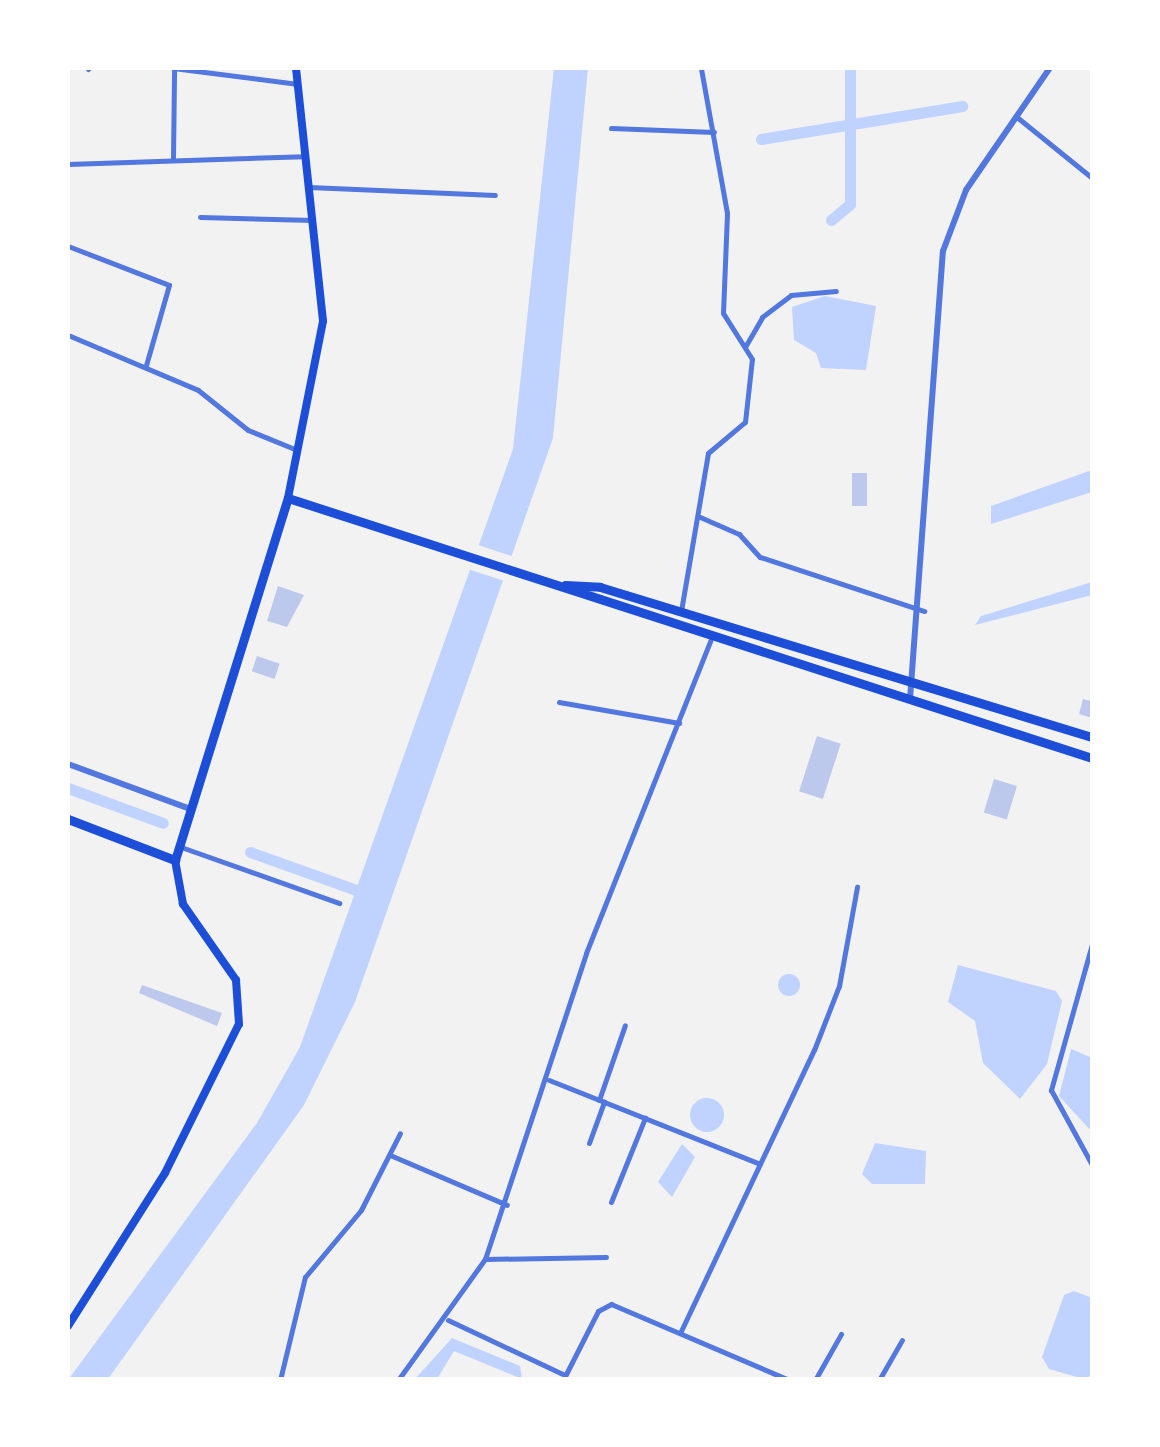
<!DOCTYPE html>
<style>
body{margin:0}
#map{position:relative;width:1160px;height:1447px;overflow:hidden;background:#f2f2f2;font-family:"Space Grotesk",sans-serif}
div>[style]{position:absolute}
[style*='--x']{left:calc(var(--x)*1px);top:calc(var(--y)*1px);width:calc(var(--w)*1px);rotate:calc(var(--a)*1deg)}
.water>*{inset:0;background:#bfd3fe}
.round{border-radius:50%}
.pier>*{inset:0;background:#f2f2f2;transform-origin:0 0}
.canal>*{height:11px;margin:-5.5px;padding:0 5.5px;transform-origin:5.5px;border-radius:5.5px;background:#bfd3fe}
.building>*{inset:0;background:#bdc9ec;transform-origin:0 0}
.minor>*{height:5px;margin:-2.5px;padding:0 2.5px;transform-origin:2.5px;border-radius:2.5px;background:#5277de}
.tertiary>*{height:6px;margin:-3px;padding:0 3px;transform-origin:3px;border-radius:3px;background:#5277de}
.secondary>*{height:8px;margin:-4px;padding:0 4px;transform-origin:4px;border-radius:4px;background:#1d4ed8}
.primary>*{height:9px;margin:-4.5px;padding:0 4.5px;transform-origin:4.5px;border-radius:4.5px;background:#1d4ed8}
span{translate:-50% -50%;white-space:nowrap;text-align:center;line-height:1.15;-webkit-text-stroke:8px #fff;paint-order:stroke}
.frame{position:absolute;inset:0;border:70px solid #fff;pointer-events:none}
</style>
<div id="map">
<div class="water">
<i style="clip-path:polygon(554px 68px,588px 68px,553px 438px,355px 1002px,304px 1105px,108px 1379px,68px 1380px,257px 1123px,300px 1047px,513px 449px)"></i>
<i style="clip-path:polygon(825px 296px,876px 306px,866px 370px,821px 368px,816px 353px,794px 340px,792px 307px)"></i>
<i style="clip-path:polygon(1092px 470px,1092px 492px,991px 524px,991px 506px)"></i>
<i style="clip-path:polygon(1092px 582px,1092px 595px,975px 625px,981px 616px)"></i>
<i style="clip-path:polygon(958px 965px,1056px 991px,1062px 1001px,1047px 1064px,1020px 1099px,983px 1063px,975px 1021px,948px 1002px)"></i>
<i class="round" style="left:778px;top:974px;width:22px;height:22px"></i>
<i style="clip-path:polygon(1071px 1049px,1092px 1058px,1092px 1132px,1059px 1096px)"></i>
<i class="round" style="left:690px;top:1098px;width:34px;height:34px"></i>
<i style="clip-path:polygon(875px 1143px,926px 1151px,925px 1184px,872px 1184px,862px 1174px)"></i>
<i style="clip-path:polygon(682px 1144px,695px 1157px,672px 1197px,658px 1182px)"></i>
<i style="clip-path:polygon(1074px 1291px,1092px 1298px,1092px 1375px,1084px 1379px,1049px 1369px,1042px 1357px,1064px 1295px)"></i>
<i style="clip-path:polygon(452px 1338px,520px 1366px,522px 1379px,454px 1351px,437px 1379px,415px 1379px)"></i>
</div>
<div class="pier">
<i style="left:478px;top:545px;width:44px;height:26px;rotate:18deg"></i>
</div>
<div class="canal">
<i style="--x:761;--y:139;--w:204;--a:-9.3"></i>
<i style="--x:831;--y:220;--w:25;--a:-40"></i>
<i style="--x:850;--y:204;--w:136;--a:-90"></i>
<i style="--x:68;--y:788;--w:101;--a:20.2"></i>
<i style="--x:250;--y:852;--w:124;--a:19.7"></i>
</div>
<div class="building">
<i style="left:852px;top:473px;width:15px;height:33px"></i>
<i style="clip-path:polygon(278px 586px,304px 595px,287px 627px,267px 621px)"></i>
<i style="left:257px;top:656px;width:24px;height:16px;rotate:19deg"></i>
<i style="clip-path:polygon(1083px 699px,1092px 701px,1092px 718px,1079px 714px)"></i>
<i style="left:817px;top:736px;width:25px;height:58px;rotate:18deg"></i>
<i style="left:994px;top:779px;width:24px;height:35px;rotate:17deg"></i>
<i style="clip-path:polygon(142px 985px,222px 1013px,217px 1026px,139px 993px)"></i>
</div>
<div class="minor">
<i style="--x:173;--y:68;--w:126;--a:7.3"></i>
<i style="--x:88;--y:69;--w:1;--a:-45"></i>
<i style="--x:1018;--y:118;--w:95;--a:39"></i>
<i style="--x:611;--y:128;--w:103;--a:2.2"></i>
<i style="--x:173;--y:158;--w:87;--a:-89.3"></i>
<i style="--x:68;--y:164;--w:236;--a:-1.9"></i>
<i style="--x:309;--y:187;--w:186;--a:2.5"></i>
<i style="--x:200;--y:217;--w:113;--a:1.5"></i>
<i style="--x:68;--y:246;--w:108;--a:21.1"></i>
<i style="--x:169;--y:285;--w:83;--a:106"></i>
<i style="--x:68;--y:335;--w:141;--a:22.9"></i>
<i style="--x:198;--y:390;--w:64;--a:38.7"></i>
<i style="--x:248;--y:430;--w:53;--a:22.2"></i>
<i style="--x:745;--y:347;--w:34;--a:-60"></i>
<i style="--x:762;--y:317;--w:36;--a:-37"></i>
<i style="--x:791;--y:295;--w:45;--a:-5.1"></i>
<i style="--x:700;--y:517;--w:43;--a:23.6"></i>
<i style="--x:739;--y:534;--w:31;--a:48"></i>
<i style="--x:760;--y:557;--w:173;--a:18.2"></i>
<i style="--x:681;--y:611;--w:160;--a:-80.3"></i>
<i style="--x:708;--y:453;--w:48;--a:-40"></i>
<i style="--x:745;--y:422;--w:63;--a:-83.7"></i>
<i style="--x:752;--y:359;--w:54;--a:-122.2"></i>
<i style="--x:723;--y:313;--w:100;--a:-87.7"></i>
<i style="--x:727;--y:213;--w:147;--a:-100.2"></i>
<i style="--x:559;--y:702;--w:122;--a:9.9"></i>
<i style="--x:181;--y:847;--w:168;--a:19.5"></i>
<i style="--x:1092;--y:944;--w:152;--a:105.7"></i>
<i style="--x:1051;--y:1090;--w:85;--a:61.3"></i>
<i style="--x:549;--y:1080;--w:227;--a:21.7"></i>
<i style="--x:599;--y:1100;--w:79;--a:-70.9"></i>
<i style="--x:589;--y:1143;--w:44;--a:-69.9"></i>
<i style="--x:390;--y:1155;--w:127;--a:23.1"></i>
<i style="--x:611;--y:1202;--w:91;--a:-68"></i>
<i style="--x:485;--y:1259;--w:121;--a:-0.9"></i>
<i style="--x:448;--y:1320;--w:129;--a:25.2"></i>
<i style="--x:681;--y:1331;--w:311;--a:-64.7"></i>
<i style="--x:814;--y:1050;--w:69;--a:-68.7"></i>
<i style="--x:839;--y:986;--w:101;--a:-79.7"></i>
<i style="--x:280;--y:1380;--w:106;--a:-76.4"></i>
<i style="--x:305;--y:1277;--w:87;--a:-50.1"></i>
<i style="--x:361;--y:1210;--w:86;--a:-63.1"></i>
<i style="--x:398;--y:1380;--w:149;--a:-54.3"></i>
<i style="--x:485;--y:1259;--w:322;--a:-71.7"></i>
<i style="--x:586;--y:953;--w:336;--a:-68.3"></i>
<i style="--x:563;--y:1380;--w:77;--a:-63.1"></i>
<i style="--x:598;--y:1311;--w:15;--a:-28"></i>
<i style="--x:611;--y:1304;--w:194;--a:23.1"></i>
<i style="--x:815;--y:1380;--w:53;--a:-60.5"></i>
<i style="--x:879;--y:1380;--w:46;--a:-60.1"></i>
</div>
<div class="tertiary">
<i style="--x:910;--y:699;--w:449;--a:-85.8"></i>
<i style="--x:943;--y:251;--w:65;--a:-69.3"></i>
<i style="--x:966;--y:190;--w:148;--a:-55.5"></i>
<i style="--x:68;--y:764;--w:130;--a:20.2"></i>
</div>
<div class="secondary">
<i style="--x:288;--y:498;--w:180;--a:-78.8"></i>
<i style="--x:323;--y:321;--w:254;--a:-96.1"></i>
<i style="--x:68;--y:1326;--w:181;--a:-57.6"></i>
<i style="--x:165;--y:1173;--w:166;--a:-63.6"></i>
<i style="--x:239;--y:1024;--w:44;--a:-93.9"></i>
<i style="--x:236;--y:980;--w:93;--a:-124.9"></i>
<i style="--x:183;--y:904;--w:45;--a:-100.3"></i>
</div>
<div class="primary">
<i style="--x:565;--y:585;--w:35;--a:3"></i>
<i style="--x:600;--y:587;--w:514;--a:16.96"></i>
<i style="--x:68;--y:819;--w:115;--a:21"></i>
<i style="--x:175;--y:860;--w:379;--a:-72.7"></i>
<i style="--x:288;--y:498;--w:845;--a:17.92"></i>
</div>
<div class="frame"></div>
</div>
